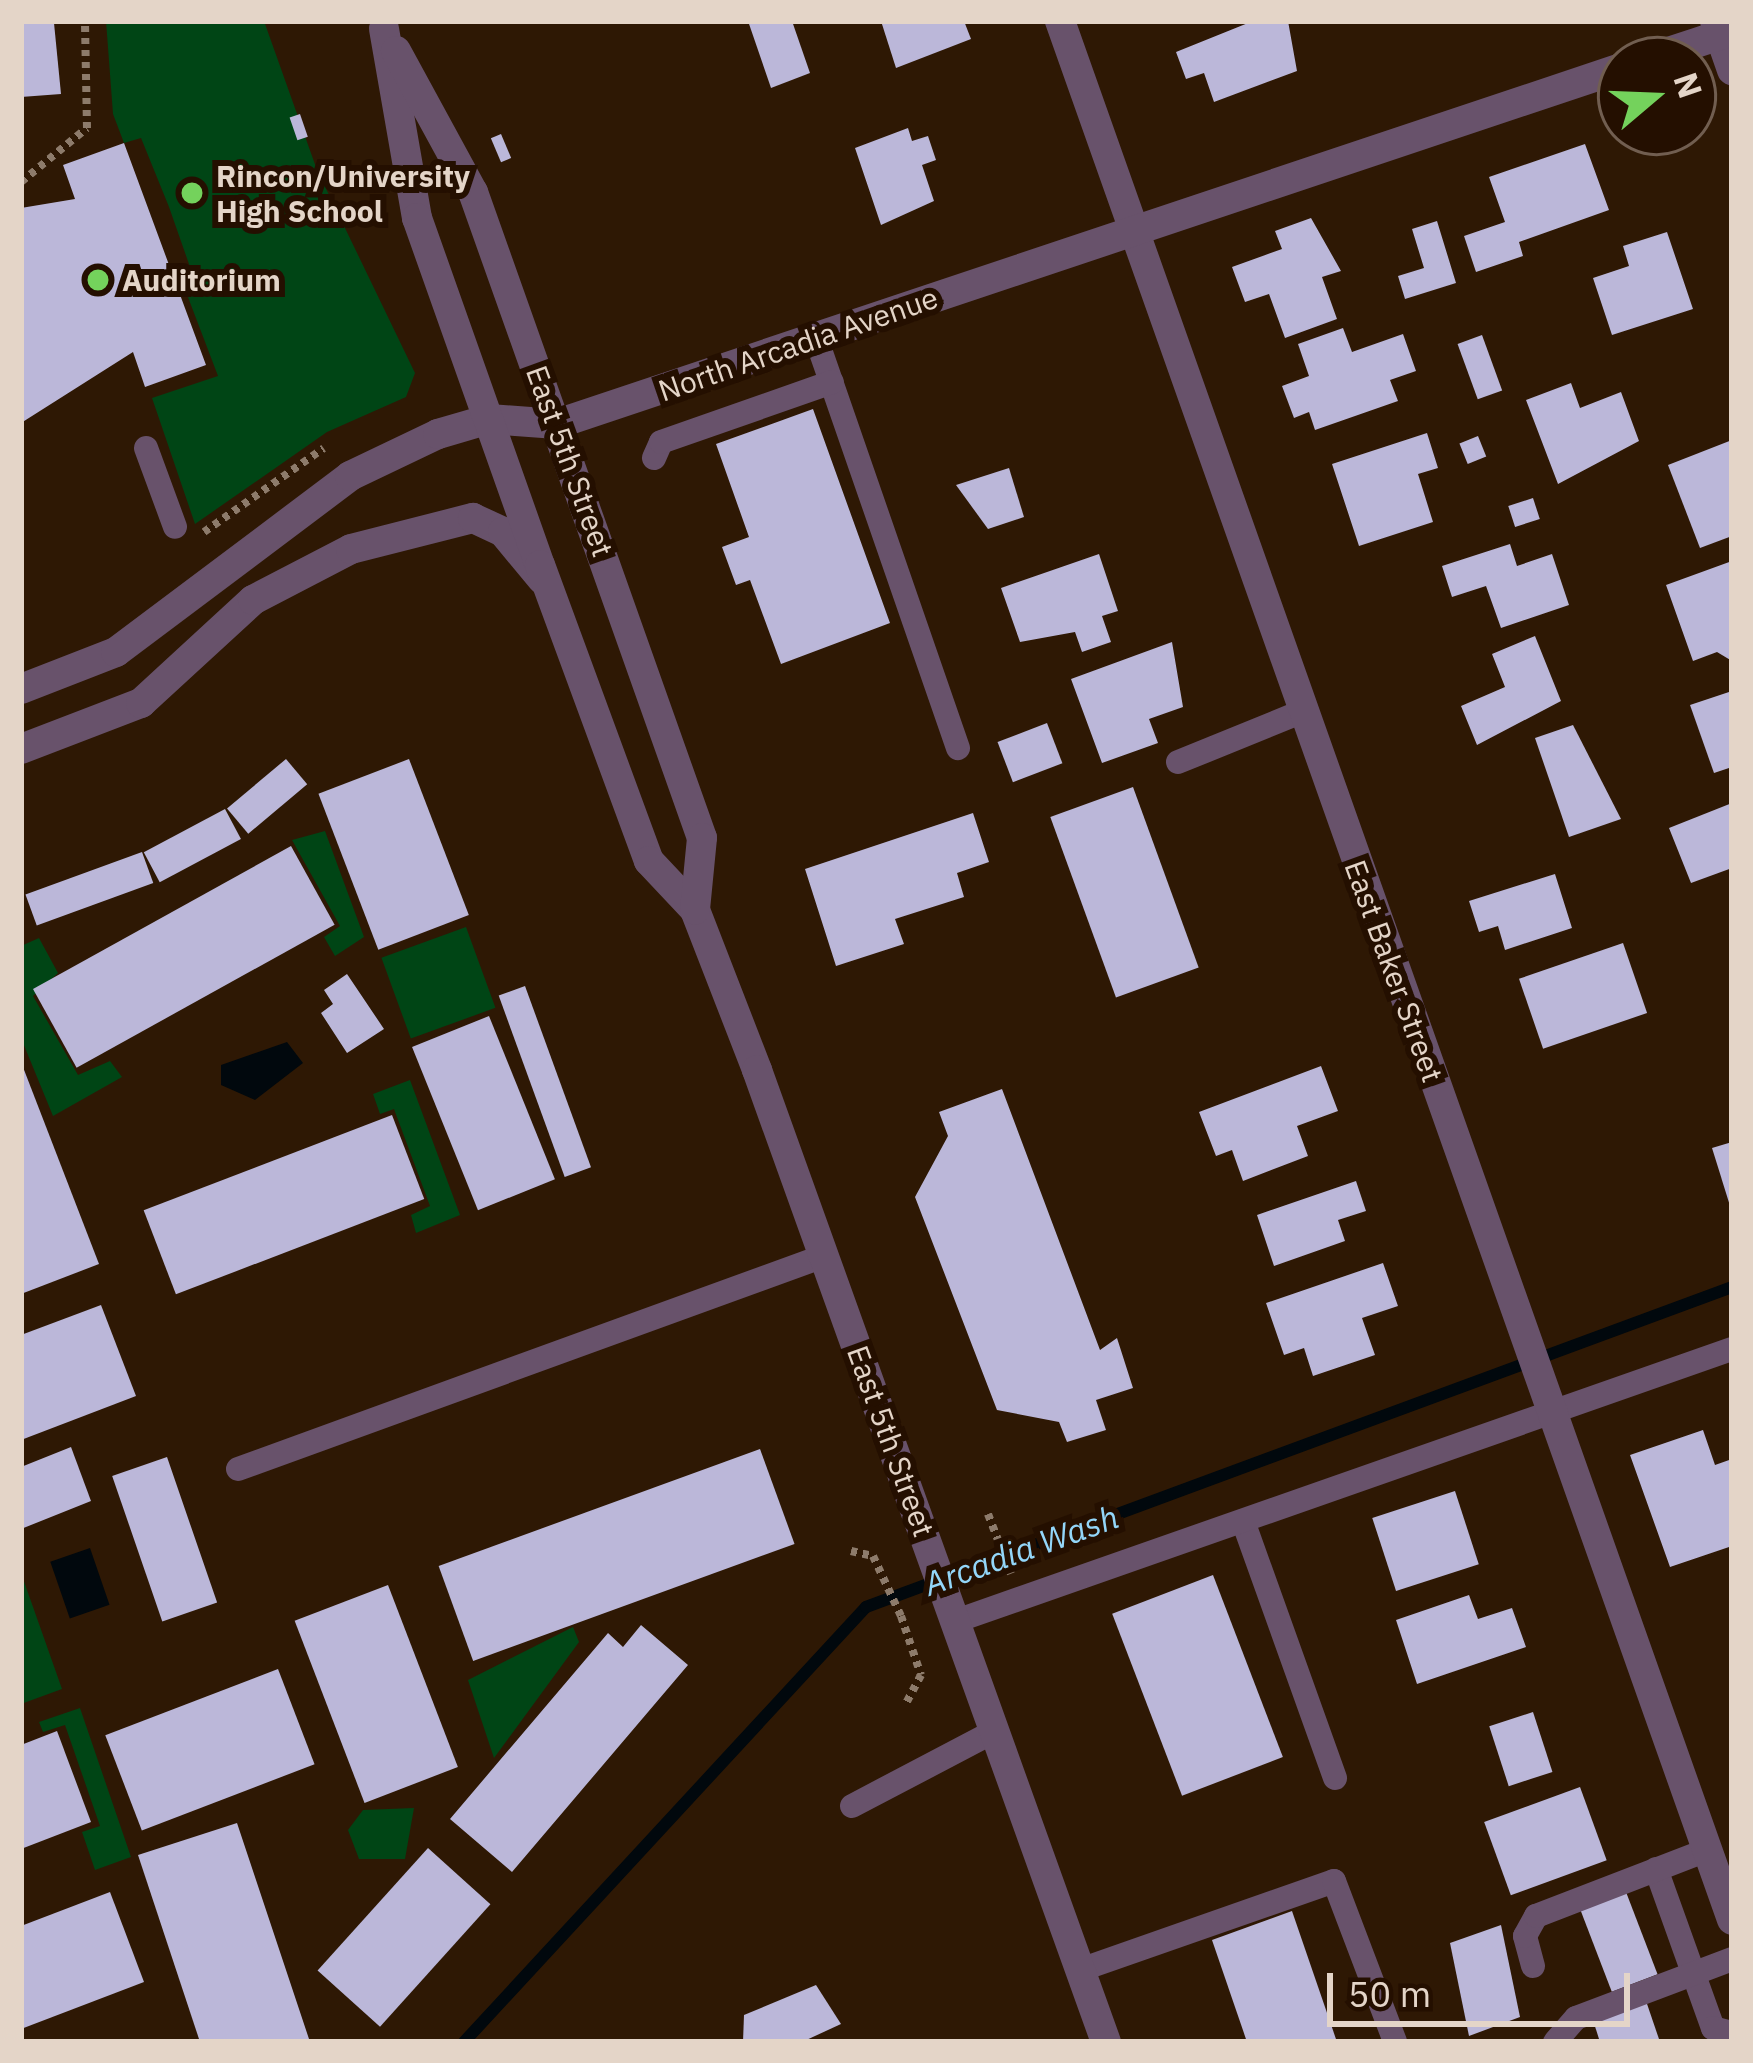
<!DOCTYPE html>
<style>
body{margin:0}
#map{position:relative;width:1753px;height:2063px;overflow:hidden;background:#2e1804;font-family:"IBM Plex Sans",sans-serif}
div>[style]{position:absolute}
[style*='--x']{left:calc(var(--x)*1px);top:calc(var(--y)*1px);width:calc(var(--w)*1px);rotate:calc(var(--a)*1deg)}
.green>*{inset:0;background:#004515;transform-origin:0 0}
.water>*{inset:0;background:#01080d;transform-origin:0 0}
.stream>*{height:12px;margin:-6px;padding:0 6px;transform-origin:6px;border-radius:6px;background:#01080d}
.building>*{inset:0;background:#bbb7d9;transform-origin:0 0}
.path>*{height:8px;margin-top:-4px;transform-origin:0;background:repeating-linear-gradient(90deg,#8d7b6b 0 6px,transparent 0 12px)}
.service>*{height:24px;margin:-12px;padding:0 12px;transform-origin:12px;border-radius:12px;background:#68526b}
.minor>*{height:30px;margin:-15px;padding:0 15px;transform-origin:15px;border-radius:15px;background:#68526b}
.tertiary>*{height:30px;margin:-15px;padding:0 15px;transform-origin:15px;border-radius:15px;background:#68526b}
.dots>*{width:33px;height:33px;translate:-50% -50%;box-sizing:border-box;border:6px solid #240f00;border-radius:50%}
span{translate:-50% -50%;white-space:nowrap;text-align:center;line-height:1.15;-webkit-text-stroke:12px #240f00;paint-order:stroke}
.poi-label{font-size:30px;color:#e4d5c8;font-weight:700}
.left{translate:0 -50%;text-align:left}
.street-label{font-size:30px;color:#e4d5c8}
.water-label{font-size:33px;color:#93d6f9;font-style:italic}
.frame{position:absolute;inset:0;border:24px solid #e4d5c8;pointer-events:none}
.north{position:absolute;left:1597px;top:36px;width:120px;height:120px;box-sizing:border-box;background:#240f00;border:3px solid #715e50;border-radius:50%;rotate:71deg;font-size:33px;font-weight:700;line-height:48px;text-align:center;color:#e4d5c8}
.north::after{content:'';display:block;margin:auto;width:42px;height:54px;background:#74d25c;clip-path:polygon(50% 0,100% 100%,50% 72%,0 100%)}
.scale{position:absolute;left:1327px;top:1973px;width:303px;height:54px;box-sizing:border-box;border:6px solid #e4d5c8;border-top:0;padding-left:15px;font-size:36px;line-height:42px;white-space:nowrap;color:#e4d5c8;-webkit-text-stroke:9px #240f00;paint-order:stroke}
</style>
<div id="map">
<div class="green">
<i style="clip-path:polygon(106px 21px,264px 21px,317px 170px,415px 373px,406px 397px,327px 432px,195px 524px,152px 398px,218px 376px,178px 271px,190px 267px,169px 207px,141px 138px,124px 143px,113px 114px)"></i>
<i style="clip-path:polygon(325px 831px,364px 937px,335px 956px,324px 937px,340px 926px,292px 840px)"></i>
<i style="left:466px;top:927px;width:86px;height:90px;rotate:70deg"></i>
<i style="clip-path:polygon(39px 938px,58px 973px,33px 996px,78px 1075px,110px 1061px,122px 1077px,53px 1116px,21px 1038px,21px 946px)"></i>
<i style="clip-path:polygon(410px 1080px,460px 1215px,416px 1233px,411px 1215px,430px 1206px,394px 1109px,380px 1114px,373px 1094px)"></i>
<i style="clip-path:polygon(21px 1573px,62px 1689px,21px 1704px)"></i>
<i style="clip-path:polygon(573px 1627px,579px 1642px,494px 1758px,468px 1680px)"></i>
<i style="clip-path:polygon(80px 1708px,131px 1857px,95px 1870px,82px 1832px,100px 1826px,65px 1725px,43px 1732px,39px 1722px)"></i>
<i style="clip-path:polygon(414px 1808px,405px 1859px,359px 1859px,348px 1830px,363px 1810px)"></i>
</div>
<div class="water">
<i style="clip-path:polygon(287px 1042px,303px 1063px,255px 1100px,221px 1085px,221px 1065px)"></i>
<i style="left:90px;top:1548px;width:60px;height:42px;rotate:71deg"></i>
</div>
<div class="stream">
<i style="--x:464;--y:2042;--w:592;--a:-47.26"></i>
<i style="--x:866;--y:1607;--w:923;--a:-20.28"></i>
</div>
<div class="building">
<i style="clip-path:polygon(21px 21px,54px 23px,61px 94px,21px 97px)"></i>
<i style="clip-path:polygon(748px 21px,792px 21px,810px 73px,771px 88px)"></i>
<i style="clip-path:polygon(881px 21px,964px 21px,971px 39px,896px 68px)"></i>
<i style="clip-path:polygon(1253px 21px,1288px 21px,1297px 71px,1214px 102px,1204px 73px,1186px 79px,1176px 52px)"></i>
<i style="left:300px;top:114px;width:24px;height:11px;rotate:71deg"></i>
<i style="clip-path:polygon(908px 128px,912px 141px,928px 136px,936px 160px,922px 165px,934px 201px,881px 225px,855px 148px)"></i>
<i style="left:501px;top:134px;width:26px;height:11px;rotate:67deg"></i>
<i style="clip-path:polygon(124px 143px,206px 365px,145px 387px,133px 352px,21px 423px,21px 208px,75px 199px,63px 165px)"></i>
<i style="clip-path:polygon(1585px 144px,1609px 210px,1519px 242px,1523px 256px,1476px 272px,1464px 236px,1505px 222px,1489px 177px)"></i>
<i style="clip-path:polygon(1311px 218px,1341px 271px,1322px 277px,1337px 319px,1285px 338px,1269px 294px,1245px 302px,1232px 267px,1282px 249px,1275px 231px)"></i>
<i style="clip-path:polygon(1437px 221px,1456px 283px,1405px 299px,1398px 276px,1424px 268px,1412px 229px)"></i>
<i style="clip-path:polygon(1667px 232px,1693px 309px,1612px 335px,1593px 278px,1629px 266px,1623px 246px)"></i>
<i style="clip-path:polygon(1343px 328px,1352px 352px,1403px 334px,1416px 371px,1390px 380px,1398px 401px,1315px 430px,1309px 412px,1294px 418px,1282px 386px,1309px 376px,1298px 344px)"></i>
<i style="left:1482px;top:335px;width:59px;height:26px;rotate:70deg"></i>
<i style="clip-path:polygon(1571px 383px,1580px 408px,1621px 392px,1639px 441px,1558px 484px,1526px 400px)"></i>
<i style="clip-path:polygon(813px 409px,890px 623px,781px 664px,750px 580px,736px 585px,722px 547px,749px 537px,716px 444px)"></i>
<i style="clip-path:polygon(1427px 433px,1438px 468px,1418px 474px,1433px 522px,1359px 546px,1332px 464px)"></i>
<i style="left:1478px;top:436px;width:22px;height:20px;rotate:68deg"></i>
<i style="clip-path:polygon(1732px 440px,1732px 536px,1700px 548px,1668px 465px)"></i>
<i style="clip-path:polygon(1009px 468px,1024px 517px,988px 529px,956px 485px)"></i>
<i style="left:1533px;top:498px;width:22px;height:26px;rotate:72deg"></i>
<i style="clip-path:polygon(1510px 544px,1517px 566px,1552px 554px,1569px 605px,1501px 628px,1486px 586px,1452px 597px,1442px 566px)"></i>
<i style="clip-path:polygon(1099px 554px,1118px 611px,1102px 616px,1111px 642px,1082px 652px,1075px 632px,1020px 642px,1001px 588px)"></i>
<i style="clip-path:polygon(1732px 561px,1732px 661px,1717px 652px,1693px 661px,1666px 585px)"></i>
<i style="clip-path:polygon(1535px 636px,1561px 701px,1477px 745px,1461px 706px,1505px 687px,1492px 654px)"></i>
<i style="clip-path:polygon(1172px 642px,1183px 707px,1149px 719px,1158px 743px,1102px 763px,1071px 679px)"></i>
<i style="clip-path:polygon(1732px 691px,1732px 767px,1714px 773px,1690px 705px)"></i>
<i style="left:1047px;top:723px;width:43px;height:53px;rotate:69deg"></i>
<i style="clip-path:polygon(1573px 725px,1621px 819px,1569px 837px,1535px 738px)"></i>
<i style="left:286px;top:759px;width:33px;height:77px;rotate:50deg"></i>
<i style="left:409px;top:759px;width:167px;height:97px;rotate:69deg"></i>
<i style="left:1133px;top:787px;width:192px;height:88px;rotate:70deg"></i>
<i style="clip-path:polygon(1732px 803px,1732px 868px,1691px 883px,1669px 828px)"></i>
<i style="left:225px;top:809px;width:34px;height:92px;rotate:62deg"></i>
<i style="clip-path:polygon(973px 813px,989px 862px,957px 873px,964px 897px,895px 919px,904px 944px,836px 966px,805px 869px)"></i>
<i style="left:291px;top:846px;width:90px;height:295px;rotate:61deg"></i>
<i style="left:142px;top:852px;width:33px;height:124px;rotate:70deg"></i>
<i style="clip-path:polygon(1555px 874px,1572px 928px,1505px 950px,1498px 926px,1479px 932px,1469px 901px)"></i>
<i style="left:1623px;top:943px;width:74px;height:110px;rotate:71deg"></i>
<i style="clip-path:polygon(347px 974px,384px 1029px,347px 1053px,321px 1013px,333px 1004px,324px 990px)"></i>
<i style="left:525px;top:986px;width:193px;height:28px;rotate:70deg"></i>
<i style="left:489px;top:1016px;width:176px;height:83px;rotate:68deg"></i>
<i style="clip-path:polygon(21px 1062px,99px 1264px,21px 1294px)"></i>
<i style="clip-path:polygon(1321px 1066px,1338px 1111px,1297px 1126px,1308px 1156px,1243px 1181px,1232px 1150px,1216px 1156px,1199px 1112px)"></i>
<i style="clip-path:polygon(1002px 1089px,1100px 1350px,1117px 1338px,1133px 1388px,1096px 1400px,1106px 1430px,1067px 1442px,1059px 1422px,997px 1410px,915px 1197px,948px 1136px,939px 1112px)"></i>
<i style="left:392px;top:1115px;width:90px;height:266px;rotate:69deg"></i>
<i style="clip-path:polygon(1732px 1142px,1732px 1209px,1731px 1209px,1712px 1148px)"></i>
<i style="clip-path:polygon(1356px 1181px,1366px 1211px,1338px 1220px,1345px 1241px,1274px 1266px,1257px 1215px)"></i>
<i style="clip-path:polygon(1383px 1263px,1398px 1306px,1362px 1318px,1375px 1355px,1313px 1376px,1304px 1348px,1284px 1355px,1266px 1303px)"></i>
<i style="clip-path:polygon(101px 1305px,136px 1396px,21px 1440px,21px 1335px)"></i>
<i style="clip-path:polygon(1703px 1430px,1715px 1465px,1732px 1459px,1732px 1546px,1670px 1567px,1630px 1455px)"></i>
<i style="clip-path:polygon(71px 1447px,91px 1501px,21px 1529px,21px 1467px)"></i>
<i style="left:760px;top:1449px;width:101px;height:342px;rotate:70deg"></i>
<i style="left:167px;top:1457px;width:154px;height:58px;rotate:71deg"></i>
<i style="left:1455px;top:1491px;width:77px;height:87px;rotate:72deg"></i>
<i style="left:1213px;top:1575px;width:195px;height:108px;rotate:69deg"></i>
<i style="left:388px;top:1585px;width:195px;height:100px;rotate:69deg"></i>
<i style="clip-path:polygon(1469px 1595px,1478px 1619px,1512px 1608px,1526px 1647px,1417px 1684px,1396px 1620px)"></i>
<i style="clip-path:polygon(641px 1625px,688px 1665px,512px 1872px,450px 1819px,608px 1633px,623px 1647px)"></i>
<i style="left:278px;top:1669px;width:102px;height:185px;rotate:69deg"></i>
<i style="left:1533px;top:1712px;width:63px;height:46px;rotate:72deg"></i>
<i style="clip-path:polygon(57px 1731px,91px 1822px,21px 1849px,21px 1745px)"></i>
<i style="left:1580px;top:1787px;width:78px;height:102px;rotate:70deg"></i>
<i style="clip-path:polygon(237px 1823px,310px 2042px,200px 2042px,138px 1855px)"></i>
<i style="left:428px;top:1848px;width:84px;height:165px;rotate:42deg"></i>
<i style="clip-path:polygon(110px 1892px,144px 1982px,21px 2029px,21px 1926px)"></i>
<i style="left:1626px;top:1892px;width:88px;height:49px;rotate:69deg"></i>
<i style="clip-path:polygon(1292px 1911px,1337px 2042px,1247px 2042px,1212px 1940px)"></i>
<i style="clip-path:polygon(1501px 1925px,1520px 2017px,1469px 2036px,1450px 1943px)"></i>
<i style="clip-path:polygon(816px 1985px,841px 2024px,802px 2042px,743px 2042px,744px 2015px)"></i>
<i style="clip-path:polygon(1645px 1998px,1660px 2042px,1600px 2042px,1592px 2017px)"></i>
</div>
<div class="path">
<i style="--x:21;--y:182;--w:85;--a:-39.3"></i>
<i style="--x:87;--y:128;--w:107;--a:-91.1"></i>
<i style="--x:204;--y:532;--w:146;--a:-35"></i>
<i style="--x:988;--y:1514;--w:64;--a:69"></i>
<i style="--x:851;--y:1551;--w:23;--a:13"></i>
<i style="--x:873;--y:1556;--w:66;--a:65"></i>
<i style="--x:901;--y:1616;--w:62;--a:71.3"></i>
<i style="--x:921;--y:1675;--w:32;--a:118"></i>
</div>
<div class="service">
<i style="--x:816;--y:338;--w:434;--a:70.9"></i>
<i style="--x:146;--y:448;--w:84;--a:69.8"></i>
<i style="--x:654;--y:458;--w:17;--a:-66"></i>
<i style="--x:661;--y:442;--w:181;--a:-19.3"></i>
<i style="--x:1178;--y:762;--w:133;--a:-22.1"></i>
<i style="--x:238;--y:1469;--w:624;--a:-19.98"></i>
<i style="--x:1243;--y:1521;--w:273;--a:70.3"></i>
<i style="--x:956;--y:1621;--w:822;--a:-19.32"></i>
<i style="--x:852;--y:1806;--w:161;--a:-27.7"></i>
<i style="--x:1656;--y:1869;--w:169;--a:70.3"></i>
<i style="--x:1713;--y:2028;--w:20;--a:15"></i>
<i style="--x:1533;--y:1966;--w:31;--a:-105"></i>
<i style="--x:1525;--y:1936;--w:23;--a:-61"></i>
<i style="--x:1536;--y:1916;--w:183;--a:-21.1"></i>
<i style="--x:1080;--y:1970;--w:269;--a:-19.3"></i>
<i style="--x:1334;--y:1881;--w:172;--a:69.2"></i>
<i style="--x:1555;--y:2042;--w:32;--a:-49"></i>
<i style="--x:1576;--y:2018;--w:167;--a:-20.7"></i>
</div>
<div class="minor">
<i style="--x:1060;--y:21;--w:2014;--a:70.51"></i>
<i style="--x:1715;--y:21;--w:52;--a:70.9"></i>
<i style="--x:1644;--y:60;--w:93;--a:-18.2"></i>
<i style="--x:21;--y:689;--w:102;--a:-21.3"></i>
<i style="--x:116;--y:652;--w:293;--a:-36.9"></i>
<i style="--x:350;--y:476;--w:98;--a:-25.5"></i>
<i style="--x:438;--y:434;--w:53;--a:-16.4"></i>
<i style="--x:489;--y:419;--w:68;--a:4.2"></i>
<i style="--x:557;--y:424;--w:1122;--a:-18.5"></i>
<i style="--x:21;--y:749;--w:129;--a:-21"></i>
<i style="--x:141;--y:703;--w:152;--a:-42.6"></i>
<i style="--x:253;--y:600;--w:110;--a:-27.5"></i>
<i style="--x:351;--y:549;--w:126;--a:-14.3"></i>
<i style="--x:473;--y:518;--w:33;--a:25"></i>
<i style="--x:503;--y:532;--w:61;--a:50.3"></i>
</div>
<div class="tertiary">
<i style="--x:384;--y:29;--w:192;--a:80.1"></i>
<i style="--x:417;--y:218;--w:368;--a:70.5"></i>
<i style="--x:540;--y:565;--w:315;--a:69.8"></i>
<i style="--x:649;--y:861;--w:67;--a:46.8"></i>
<i style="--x:695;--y:910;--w:172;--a:68.8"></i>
<i style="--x:757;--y:1070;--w:1033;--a:70.25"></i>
<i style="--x:396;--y:51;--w:161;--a:61.4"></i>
<i style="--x:473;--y:192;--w:685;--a:70.48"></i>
<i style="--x:702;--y:838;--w:72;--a:95.6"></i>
</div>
<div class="dots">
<i style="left:192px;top:193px;background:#74d25c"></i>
<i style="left:98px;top:280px;background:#74d25c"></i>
</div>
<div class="poi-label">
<span class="left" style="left:216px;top:193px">Rincon/University<br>High School</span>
<span class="left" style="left:122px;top:280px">Auditorium</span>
</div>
<div class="street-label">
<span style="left:798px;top:344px;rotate:-19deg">North Arcadia Avenue</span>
<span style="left:570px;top:461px;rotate:70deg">East 5th Street</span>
<span style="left:1394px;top:971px;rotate:70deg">East Baker Street</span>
<span style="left:891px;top:1441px;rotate:70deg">East 5th Street</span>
</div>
<div class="water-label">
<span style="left:1021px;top:1550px;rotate:-20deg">Arcadia Wash</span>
</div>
<div class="frame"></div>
<div class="north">N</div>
<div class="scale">50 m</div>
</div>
